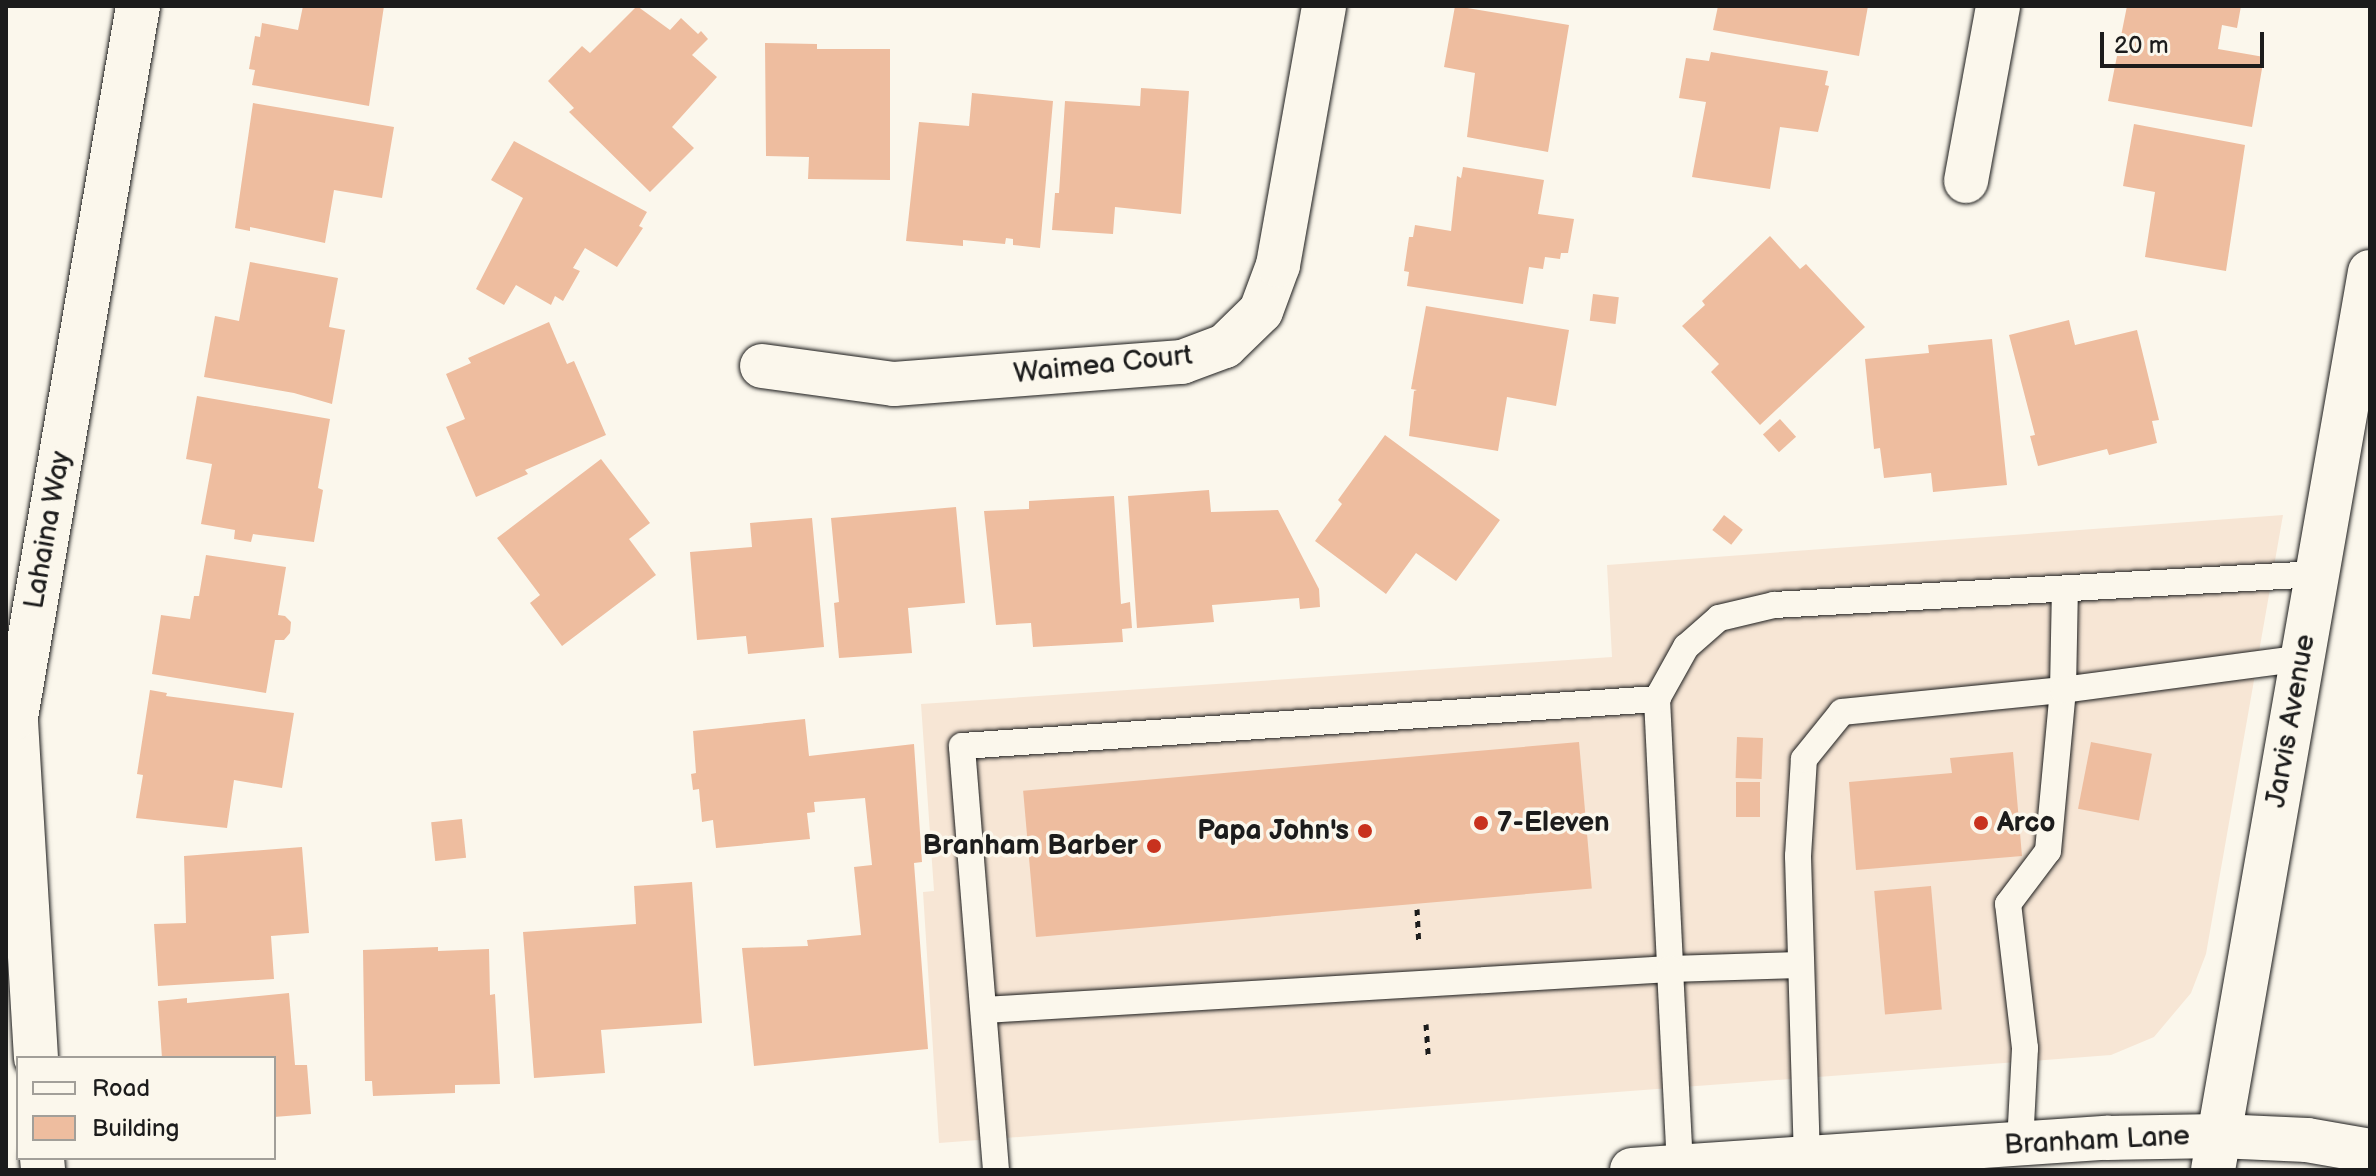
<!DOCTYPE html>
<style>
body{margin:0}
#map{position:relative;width:2376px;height:1176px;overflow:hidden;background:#fbf7ec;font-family:"Balsamiq Sans",sans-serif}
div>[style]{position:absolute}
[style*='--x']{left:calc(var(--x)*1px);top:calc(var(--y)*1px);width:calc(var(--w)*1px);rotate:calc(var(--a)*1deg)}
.built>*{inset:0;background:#f7e6d5}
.building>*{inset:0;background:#eebd9f;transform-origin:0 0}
.path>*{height:5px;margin-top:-2.5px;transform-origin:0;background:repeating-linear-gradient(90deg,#1c1c1c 0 6px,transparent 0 12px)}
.roads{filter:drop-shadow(0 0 2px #1c1c1c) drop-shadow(0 0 2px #1c1c1c)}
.lane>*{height:26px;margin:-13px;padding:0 13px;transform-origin:13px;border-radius:13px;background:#fbf7ec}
.street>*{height:44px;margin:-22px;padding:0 22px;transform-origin:22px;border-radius:22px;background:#fbf7ec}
.secondary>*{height:44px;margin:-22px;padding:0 22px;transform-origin:22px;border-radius:22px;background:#fbf7ec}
.dots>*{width:22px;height:22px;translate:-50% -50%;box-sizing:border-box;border:4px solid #fbf7ec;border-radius:50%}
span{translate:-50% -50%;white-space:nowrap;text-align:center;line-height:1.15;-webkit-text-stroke:7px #fbf7ec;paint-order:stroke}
.street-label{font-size:28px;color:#1c1c1c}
.poi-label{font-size:28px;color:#1c1c1c;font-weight:700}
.left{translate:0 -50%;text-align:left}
.right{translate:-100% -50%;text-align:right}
.frame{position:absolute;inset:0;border:8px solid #1c1c1c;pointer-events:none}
.legend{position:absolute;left:16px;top:1056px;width:260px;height:104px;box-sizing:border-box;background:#fbf7ec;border:2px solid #a29f99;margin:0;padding:10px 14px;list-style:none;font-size:24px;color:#1c1c1c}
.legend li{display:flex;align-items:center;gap:16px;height:40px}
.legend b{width:40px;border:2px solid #a29f99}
.scale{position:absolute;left:2100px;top:32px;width:164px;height:36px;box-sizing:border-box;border:4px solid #1c1c1c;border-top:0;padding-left:10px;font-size:24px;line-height:28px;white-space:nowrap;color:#1c1c1c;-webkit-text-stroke:6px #fbf7ec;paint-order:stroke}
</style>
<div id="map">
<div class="built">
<i style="clip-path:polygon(2283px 515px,2206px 954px,2191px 993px,2154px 1037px,2111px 1055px,939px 1143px,923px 892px,934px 891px,921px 704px,1612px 657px,1607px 565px)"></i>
</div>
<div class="building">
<i style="clip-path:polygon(303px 6px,384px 6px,369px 106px,252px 85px,255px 70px,249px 69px,255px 36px,260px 37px,262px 23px,298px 30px)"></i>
<i style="clip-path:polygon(637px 6px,670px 30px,681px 18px,698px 34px,701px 31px,708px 39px,692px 55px,717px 77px,672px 127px,694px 148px,650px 192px,569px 112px,574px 108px,548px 81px,582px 46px,590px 53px)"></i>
<i style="clip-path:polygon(1455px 6px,1569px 25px,1548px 152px,1467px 137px,1475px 73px,1444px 67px)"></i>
<i style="clip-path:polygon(1718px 6px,1868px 6px,1859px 56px,1713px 30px)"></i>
<i style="clip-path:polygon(2127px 6px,2241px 6px,2237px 28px,2222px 25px,2218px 49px,2264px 57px,2252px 127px,2108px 101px)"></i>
<i style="clip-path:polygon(765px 43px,817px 44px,817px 49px,890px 49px,890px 180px,808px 179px,809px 157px,766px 156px)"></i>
<i style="clip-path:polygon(1711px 52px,1828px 71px,1825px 85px,1829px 86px,1818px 132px,1780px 127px,1770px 189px,1692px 177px,1706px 102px,1679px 98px,1686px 58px,1709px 61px)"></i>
<i style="clip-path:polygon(1141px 88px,1189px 91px,1181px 214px,1115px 207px,1113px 234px,1052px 230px,1055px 193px,1059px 193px,1065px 101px,1140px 106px)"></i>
<i style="clip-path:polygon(972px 93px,1053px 101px,1040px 248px,1013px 245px,1013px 239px,1006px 238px,1005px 244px,963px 240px,963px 246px,906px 241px,919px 122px,969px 126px)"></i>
<i style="clip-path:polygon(253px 103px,394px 127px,382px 198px,334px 190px,325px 243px,250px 227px,250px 231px,235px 228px)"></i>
<i style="clip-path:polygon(2134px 124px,2245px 145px,2226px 271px,2145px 257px,2155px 192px,2123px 186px)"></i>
<i style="clip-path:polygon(514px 141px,647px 212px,639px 226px,643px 228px,617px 267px,585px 248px,573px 268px,580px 271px,563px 301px,555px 296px,551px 305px,516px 285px,504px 305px,476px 289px,523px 198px,491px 180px)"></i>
<i style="clip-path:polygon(1463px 167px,1544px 180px,1538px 214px,1574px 219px,1568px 253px,1561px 253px,1560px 259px,1545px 257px,1543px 269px,1529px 267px,1523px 304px,1407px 286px,1409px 272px,1404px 271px,1409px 237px,1413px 237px,1415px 225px,1451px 231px,1457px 176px,1461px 178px)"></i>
<i style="clip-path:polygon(1770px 236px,1800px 269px,1806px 264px,1865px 327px,1760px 425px,1711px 372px,1719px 364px,1682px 326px,1705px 305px,1702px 301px)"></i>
<i style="clip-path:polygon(250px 262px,338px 278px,329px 327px,345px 330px,332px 404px,294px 393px,204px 377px,215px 316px,239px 321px)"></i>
<i style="left:1593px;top:294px;width:26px;height:27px;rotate:7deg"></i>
<i style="clip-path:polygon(1426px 306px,1569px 330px,1556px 406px,1507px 397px,1498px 451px,1409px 436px,1414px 391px,1417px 390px,1411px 389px)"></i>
<i style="clip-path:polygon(2069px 320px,2075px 345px,2137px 330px,2159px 420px,2152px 421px,2157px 443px,2109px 455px,2107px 449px,2038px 466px,2030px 436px,2035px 435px,2009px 335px)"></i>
<i style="clip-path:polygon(549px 322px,567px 364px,574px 361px,606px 435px,525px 470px,528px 474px,476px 497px,446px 427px,465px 419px,446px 374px,471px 363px,468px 358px)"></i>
<i style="clip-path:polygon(1992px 339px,2007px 485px,1933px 492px,1931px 473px,1884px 478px,1880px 448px,1874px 449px,1865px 359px,1929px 353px,1928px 345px)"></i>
<i style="clip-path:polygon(197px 396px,330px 419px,318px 488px,323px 490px,314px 542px,253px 534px,251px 542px,234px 539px,235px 530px,201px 524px,212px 464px,186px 459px)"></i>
<i style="left:1780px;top:419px;width:24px;height:23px;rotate:48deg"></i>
<i style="clip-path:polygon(1385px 435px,1500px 520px,1456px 581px,1416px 553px,1386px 594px,1315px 541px,1342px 504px,1338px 500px)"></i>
<i style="clip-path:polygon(601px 459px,650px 523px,629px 539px,656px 575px,562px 646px,530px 603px,540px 595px,497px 538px)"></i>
<i style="clip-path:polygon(1209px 490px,1211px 512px,1278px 510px,1319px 589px,1320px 607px,1300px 609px,1299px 598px,1212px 605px,1214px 622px,1137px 628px,1128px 496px)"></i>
<i style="clip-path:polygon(1114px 496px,1121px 604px,1130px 602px,1132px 628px,1122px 629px,1123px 642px,1033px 647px,1031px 623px,996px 625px,984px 511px,1029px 509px,1029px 501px)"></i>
<i style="clip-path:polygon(956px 507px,965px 603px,908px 608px,912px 653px,839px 658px,834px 603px,839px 602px,831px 518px)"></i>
<i style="left:1724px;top:515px;width:24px;height:19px;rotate:38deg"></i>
<i style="clip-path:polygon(812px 518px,824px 647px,748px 654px,746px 636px,697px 640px,690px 552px,752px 547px,750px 523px)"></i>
<i style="clip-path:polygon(206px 555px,286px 567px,278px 615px,285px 616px,291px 622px,290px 633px,284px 640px,275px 640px,266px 693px,152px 674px,161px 615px,190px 619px,194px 596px,199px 596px)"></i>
<i style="clip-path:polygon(150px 690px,167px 693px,166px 696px,294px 713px,282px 788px,234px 780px,227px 828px,136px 818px,143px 775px,137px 774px)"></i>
<i style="clip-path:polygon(805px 719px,809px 756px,914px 744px,922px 862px,914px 863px,928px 1049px,754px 1066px,742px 948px,808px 946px,807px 940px,861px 935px,854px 867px,872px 865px,865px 798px,814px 802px,815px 812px,807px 813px,810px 839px,716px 848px,713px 820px,702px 822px,699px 789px,693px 790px,691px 774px,696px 773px,693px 731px)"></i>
<i style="left:1737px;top:737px;width:26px;height:41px;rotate:2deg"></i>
<i style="left:1579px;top:742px;width:147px;height:558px;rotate:85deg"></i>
<i style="left:2091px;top:742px;width:62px;height:68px;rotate:11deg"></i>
<i style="clip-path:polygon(2013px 752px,2022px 856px,1856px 870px,1849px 782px,1952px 773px,1950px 758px)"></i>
<i style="left:1736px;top:782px;width:24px;height:35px"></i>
<i style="left:462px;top:819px;width:39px;height:31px;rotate:84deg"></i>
<i style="clip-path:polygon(302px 847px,309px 933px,271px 936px,274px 979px,158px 986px,154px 924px,186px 923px,184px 856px)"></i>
<i style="clip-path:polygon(692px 882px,702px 1023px,601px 1030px,605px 1073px,534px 1078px,523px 932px,636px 924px,634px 886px)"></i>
<i style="left:1931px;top:886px;width:124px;height:57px;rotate:85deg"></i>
<i style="clip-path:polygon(438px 947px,438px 951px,489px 949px,490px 995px,495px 994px,500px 1084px,455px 1085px,455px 1093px,373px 1096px,372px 1081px,365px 1081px,363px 950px)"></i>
<i style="clip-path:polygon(289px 993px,295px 1065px,307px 1065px,311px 1114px,274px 1117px,274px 1058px,162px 1058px,158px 1001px,187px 998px,187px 1003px)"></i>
</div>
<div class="path">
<i style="--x:1417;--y:909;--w:33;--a:87"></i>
<i style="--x:1426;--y:1024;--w:32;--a:86"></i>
</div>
<div class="roads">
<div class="lane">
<i style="--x:1657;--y:699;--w:270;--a:87.2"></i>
<i style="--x:1670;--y:969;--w:129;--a:-1.8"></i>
<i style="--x:984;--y:1010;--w:687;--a:-3.42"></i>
<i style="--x:1670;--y:969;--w:199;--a:87.1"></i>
<i style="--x:2020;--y:1144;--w:96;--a:-87"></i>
<i style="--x:2025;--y:1048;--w:145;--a:-96.7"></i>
<i style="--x:2008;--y:904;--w:66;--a:-53"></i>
<i style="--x:2048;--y:851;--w:162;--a:-84.7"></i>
<i style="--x:2063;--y:690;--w:100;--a:-88.9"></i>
<i style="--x:1807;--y:1160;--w:304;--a:-91.7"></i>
<i style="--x:1798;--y:856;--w:97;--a:-86.5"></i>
<i style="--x:1804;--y:759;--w:60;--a:-51"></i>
<i style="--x:1842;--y:712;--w:222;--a:-5.7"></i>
<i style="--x:2063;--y:690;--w:242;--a:-7.6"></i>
<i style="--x:996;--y:1170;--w:425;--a:-94.6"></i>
<i style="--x:962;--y:746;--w:697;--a:-3.87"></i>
<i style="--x:1657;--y:699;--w:60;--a:-60.9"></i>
<i style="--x:1686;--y:647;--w:44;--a:-41.3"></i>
<i style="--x:1719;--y:618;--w:57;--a:-13.3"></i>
<i style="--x:1774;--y:605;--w:544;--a:-3.27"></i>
</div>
<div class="street">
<i style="--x:1966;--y:181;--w:178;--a:-79.6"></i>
<i style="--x:762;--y:366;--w:133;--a:7.8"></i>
<i style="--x:894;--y:384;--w:289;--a:-4.4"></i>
<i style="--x:1182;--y:362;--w:46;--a:-20.4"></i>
<i style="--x:1225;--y:346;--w:50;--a:-44.2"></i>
<i style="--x:1261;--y:311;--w:49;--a:-69.7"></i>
<i style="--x:1278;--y:265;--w:263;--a:-79.9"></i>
<i style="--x:36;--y:1058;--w:342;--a:-93.4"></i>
<i style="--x:16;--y:717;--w:721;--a:-80.26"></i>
<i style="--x:42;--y:1158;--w:12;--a:85"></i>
<i style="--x:2213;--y:1170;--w:35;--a:-80"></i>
</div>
<div class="secondary">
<i style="--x:2219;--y:1136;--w:877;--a:-80.09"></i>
<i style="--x:1632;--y:1170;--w:476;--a:-3.9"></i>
<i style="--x:2107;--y:1138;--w:112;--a:-1"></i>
<i style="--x:2219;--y:1136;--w:88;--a:2.6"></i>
<i style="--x:2307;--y:1140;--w:64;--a:9.9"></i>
</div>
</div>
<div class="dots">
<i style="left:1481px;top:823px;background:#c8321e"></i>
<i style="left:1981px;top:823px;background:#c8321e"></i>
<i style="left:1365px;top:831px;background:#c8321e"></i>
<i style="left:1154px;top:846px;background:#c8321e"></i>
</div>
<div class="street-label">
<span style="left:1103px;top:365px;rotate:-6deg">Waimea Court</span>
<span style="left:48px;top:530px;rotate:-80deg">Lahaina Way</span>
<span style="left:2291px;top:721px;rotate:-80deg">Jarvis Avenue</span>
<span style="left:2097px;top:1141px;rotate:-3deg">Branham Lane</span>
</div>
<div class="poi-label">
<span class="left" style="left:1497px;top:823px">7-Eleven</span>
<span class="left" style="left:1997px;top:823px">Arco</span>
<span class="right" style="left:1349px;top:831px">Papa John's</span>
<span class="right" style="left:1138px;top:846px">Branham Barber</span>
</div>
<div class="frame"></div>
<ul class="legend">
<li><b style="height:10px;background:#fbf7ec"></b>Road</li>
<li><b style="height:22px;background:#eebd9f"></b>Building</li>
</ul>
<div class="scale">20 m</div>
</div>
